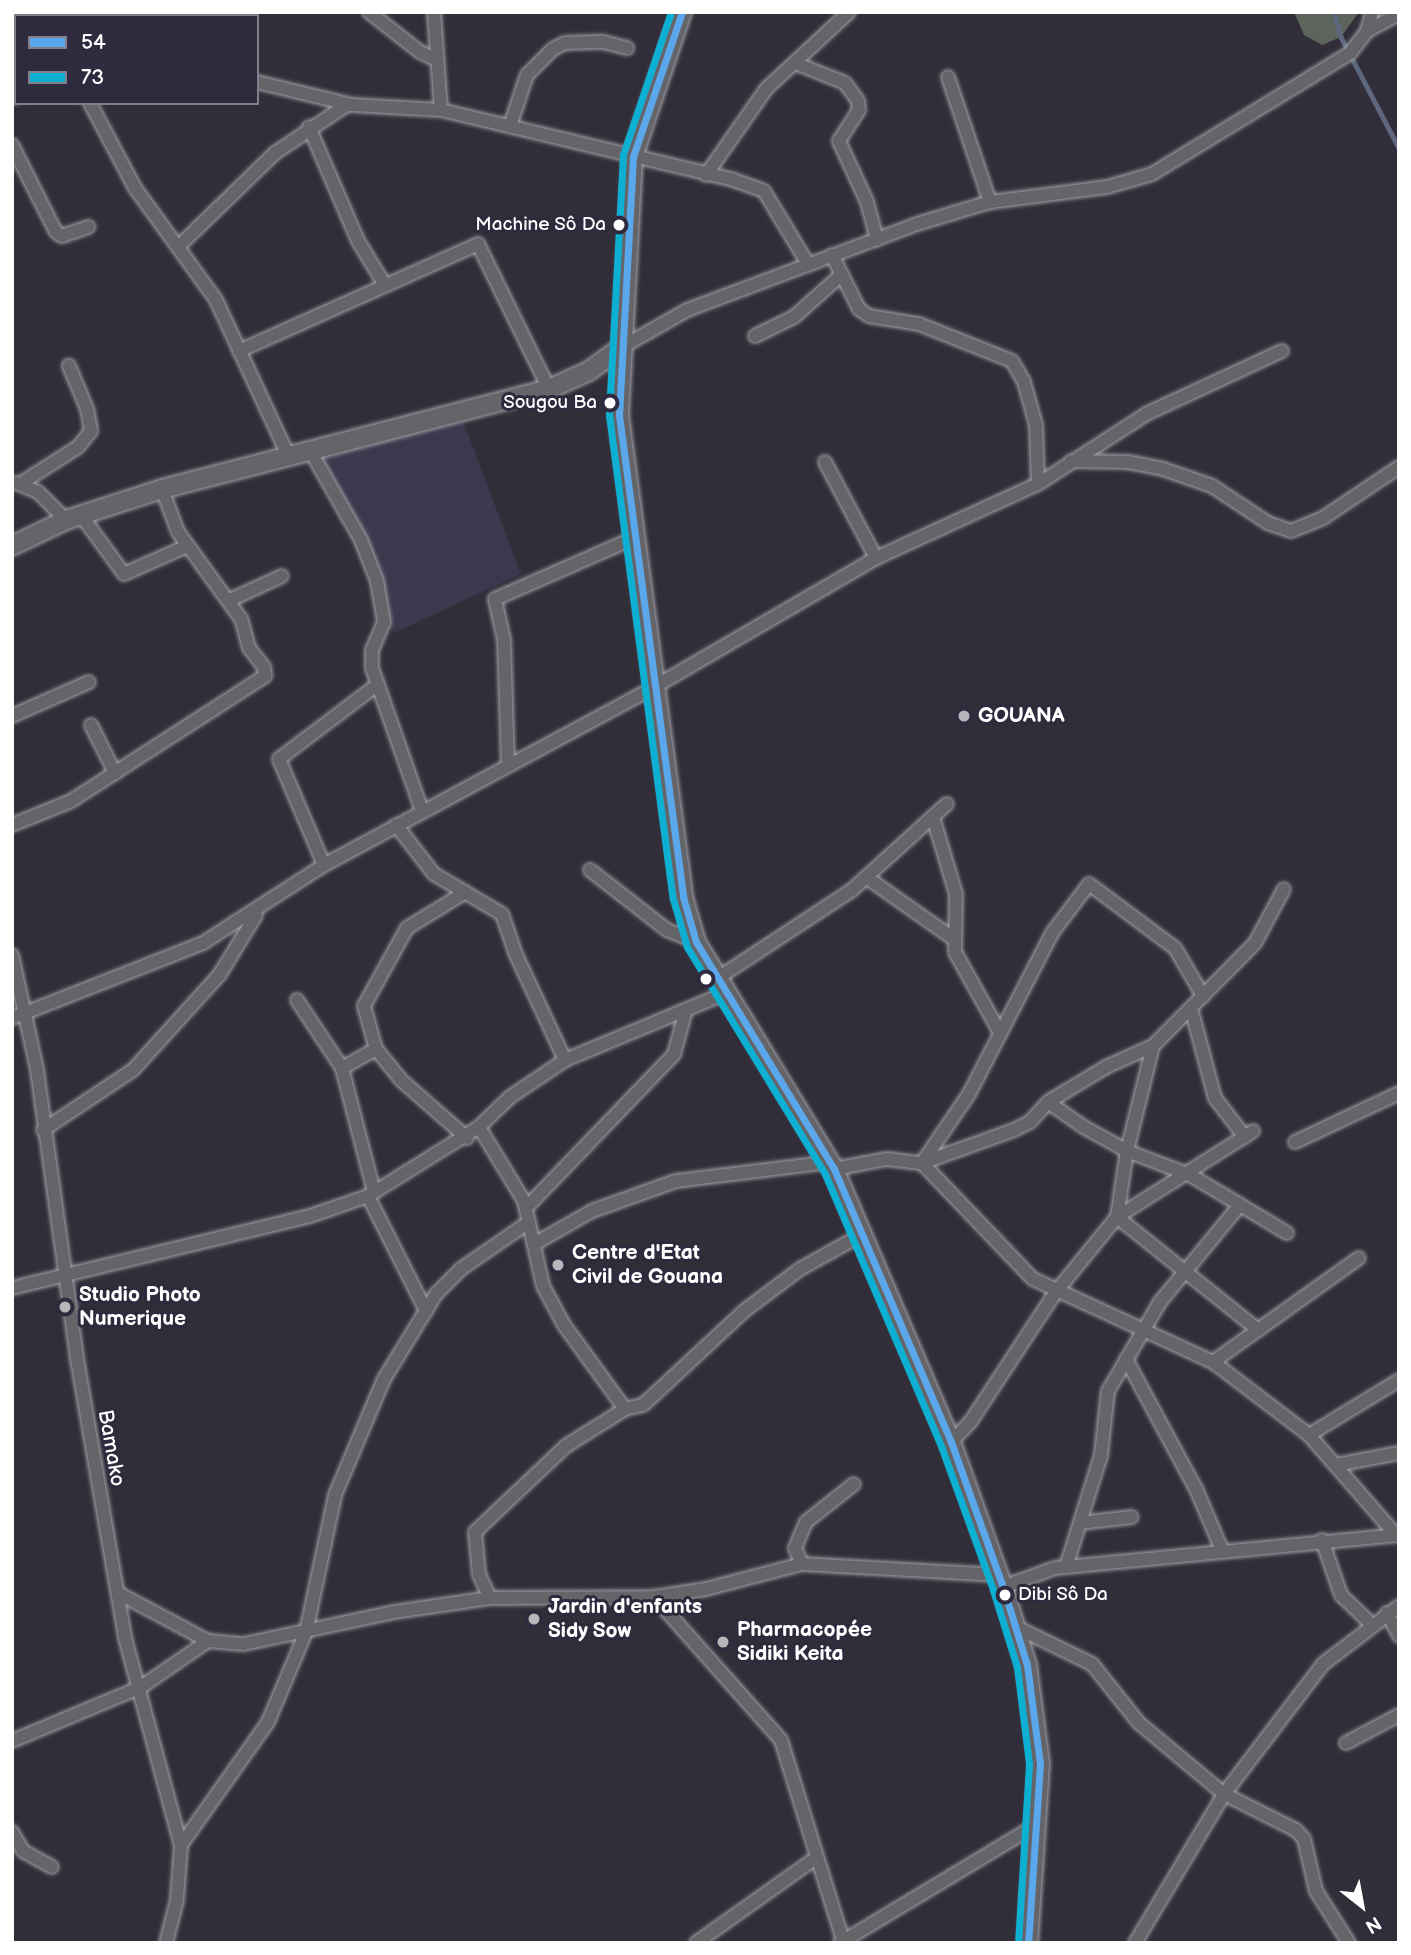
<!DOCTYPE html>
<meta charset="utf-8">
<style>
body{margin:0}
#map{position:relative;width:1411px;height:1955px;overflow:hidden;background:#312e39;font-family:"Balsamiq Sans",sans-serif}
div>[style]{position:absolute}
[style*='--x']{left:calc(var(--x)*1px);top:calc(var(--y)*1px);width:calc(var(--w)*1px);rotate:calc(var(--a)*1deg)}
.built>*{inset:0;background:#3c384d}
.green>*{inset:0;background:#5d645b}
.stream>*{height:4.5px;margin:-2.25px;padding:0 2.25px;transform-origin:2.25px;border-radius:2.25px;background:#5d687f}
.roads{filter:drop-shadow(0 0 2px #a2a1a6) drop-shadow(0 0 2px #a2a1a6)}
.street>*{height:12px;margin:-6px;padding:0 6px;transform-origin:6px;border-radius:6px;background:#656469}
.secondary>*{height:18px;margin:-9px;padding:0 9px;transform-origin:9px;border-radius:9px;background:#656469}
.bus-1>*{height:7px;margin:-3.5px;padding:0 3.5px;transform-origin:3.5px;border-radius:3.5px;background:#5aa8eb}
.bus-2>*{height:7px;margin:-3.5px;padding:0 3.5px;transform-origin:3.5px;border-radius:3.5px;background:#0dafd3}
.dots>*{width:19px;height:19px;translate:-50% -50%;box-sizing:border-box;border:4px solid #2f2a3d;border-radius:50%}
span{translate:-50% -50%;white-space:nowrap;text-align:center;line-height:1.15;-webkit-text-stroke:6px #2f2a3d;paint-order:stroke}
.bus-label{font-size:19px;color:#fff}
.right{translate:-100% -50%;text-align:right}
.left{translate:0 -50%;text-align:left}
.poi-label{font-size:21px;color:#fff;font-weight:700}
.street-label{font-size:21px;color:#fff}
.frame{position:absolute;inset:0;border:14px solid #fff;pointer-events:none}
.legend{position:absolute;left:14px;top:14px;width:245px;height:91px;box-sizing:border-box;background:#2f2a3d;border:2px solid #827f8b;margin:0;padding:9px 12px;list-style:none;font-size:21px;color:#fff}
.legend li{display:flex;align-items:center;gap:14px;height:35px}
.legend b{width:35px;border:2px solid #827f8b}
.north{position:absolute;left:1327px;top:1871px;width:70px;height:70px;-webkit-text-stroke:5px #2f2a3d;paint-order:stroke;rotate:149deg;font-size:19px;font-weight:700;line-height:28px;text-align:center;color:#fff}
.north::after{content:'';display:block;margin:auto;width:24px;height:32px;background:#fff;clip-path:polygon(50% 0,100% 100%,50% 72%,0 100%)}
</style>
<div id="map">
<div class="built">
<i style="clip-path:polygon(462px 418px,521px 574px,394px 633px,317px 460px)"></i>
</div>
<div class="green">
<i style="clip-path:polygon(1294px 12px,1359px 12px,1341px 37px,1322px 45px,1304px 35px)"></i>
</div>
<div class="stream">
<i style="--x:1334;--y:12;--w:26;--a:74"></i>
<i style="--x:1341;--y:37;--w:125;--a:62.4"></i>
</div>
<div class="roads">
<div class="street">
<i style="--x:166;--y:12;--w:4;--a:76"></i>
<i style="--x:369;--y:12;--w:65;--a:38.1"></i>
<i style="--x:420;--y:52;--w:19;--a:25"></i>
<i style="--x:434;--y:12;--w:98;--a:85.9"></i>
<i style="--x:1367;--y:31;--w:36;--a:-28"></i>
<i style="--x:795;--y:63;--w:54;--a:21.8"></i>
<i style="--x:845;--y:83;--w:22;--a:54"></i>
<i style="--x:858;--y:101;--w:9;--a:84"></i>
<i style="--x:859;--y:110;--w:37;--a:123"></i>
<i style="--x:839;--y:141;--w:67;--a:65.3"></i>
<i style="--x:867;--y:202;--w:39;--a:75"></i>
<i style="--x:948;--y:77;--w:132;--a:71.4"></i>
<i style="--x:257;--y:82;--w:98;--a:13.6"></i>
<i style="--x:352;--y:105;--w:89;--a:3.2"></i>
<i style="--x:441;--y:110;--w:298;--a:13.4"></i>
<i style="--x:731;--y:179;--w:35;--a:20"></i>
<i style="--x:764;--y:191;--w:85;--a:58.9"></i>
<i style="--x:12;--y:97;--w:4;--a:0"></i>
<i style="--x:90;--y:103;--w:96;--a:62.1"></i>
<i style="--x:135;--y:188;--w:138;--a:54.1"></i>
<i style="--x:216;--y:300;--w:173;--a:65.1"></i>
<i style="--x:510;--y:126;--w:54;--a:-71.6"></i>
<i style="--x:527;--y:75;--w:37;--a:-45"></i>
<i style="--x:553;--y:49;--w:13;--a:-27"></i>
<i style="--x:565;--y:43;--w:38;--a:-2"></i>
<i style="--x:603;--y:42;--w:25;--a:14"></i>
<i style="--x:309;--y:127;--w:124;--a:66.7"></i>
<i style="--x:358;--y:241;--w:52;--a:58.5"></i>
<i style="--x:12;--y:145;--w:97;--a:63.2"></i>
<i style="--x:56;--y:232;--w:7;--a:34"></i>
<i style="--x:62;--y:236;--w:28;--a:-19"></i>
<i style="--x:706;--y:175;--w:106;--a:-55"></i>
<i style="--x:767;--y:88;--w:112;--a:-42.8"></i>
<i style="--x:179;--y:246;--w:134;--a:-44.1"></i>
<i style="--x:275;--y:153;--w:88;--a:-33.9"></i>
<i style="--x:832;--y:255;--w:60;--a:63.4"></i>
<i style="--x:859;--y:309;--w:12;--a:35"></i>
<i style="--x:869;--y:316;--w:51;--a:9.1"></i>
<i style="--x:919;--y:324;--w:100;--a:21.7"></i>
<i style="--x:1012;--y:361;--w:24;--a:60"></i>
<i style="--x:1024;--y:382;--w:45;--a:74.4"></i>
<i style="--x:1036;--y:425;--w:59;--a:88.1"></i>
<i style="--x:755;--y:336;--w:43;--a:-26"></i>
<i style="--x:794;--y:317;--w:63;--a:-41.8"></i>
<i style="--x:622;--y:347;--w:75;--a:-29.6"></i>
<i style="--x:687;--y:310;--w:246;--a:-20.5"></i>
<i style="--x:917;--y:224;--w:76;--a:-16.8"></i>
<i style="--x:990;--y:202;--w:118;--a:-7.3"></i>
<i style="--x:1107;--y:187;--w:47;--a:-16.1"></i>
<i style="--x:1152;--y:174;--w:232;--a:-31.4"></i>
<i style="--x:1350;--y:53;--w:28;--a:-52"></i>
<i style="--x:1367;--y:31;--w:20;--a:-75"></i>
<i style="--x:239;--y:351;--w:262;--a:-24.1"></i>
<i style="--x:478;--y:244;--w:161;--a:63.9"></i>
<i style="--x:311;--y:452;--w:101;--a:60.4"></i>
<i style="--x:361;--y:540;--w:44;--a:68.7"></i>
<i style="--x:377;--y:581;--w:42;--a:80.3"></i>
<i style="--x:384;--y:622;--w:30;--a:113"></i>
<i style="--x:372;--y:650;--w:18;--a:90"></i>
<i style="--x:372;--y:668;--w:151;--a:70.7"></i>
<i style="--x:1071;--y:461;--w:57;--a:1"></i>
<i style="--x:1128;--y:462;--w:36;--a:11"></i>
<i style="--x:1163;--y:469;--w:52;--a:19.1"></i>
<i style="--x:1212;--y:486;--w:67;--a:33.5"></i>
<i style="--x:1268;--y:523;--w:24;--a:19"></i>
<i style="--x:1291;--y:531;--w:35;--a:-22"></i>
<i style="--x:1323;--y:518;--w:92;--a:-33.9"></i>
<i style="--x:825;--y:462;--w:109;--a:62"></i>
<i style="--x:16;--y:483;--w:24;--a:22"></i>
<i style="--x:38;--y:492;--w:40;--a:45"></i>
<i style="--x:20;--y:484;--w:69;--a:-32.5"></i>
<i style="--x:78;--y:447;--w:21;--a:-51"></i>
<i style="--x:91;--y:431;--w:22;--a:-100"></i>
<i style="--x:87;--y:409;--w:47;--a:-112.7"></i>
<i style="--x:81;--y:515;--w:73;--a:53.9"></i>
<i style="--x:124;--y:574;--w:69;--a:-24"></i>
<i style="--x:230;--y:600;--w:57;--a:-24.8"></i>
<i style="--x:12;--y:716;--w:84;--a:-23.8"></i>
<i style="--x:91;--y:725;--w:54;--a:63.4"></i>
<i style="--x:508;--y:765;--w:125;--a:-91.8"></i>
<i style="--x:504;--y:640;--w:42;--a:-102.4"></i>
<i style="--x:495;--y:599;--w:154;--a:-23.7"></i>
<i style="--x:933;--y:817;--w:80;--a:73.4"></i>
<i style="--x:956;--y:894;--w:58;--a:91"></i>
<i style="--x:955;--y:952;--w:90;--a:60.9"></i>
<i style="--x:12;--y:825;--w:64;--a:-22.1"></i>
<i style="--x:71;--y:801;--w:231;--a:-32.8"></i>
<i style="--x:265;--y:676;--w:9;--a:-96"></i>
<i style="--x:264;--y:667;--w:24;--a:-128"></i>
<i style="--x:249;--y:648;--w:30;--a:-105"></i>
<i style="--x:241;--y:619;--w:107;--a:-125.9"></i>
<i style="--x:178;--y:532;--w:46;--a:-110.4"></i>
<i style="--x:396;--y:825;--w:62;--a:52.2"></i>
<i style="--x:434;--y:874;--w:79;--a:30.5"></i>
<i style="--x:502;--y:914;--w:43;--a:71.1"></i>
<i style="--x:516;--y:955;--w:116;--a:65"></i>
<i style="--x:324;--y:865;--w:115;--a:-113"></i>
<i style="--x:279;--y:759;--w:124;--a:-37.1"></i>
<i style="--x:590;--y:870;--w:98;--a:37.9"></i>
<i style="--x:667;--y:930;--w:31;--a:22"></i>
<i style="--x:866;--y:877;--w:108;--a:35.2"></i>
<i style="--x:464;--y:893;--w:67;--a:148.4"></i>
<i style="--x:407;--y:928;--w:89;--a:118.9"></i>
<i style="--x:364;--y:1006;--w:45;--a:74.4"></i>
<i style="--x:376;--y:1049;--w:40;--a:51"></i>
<i style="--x:401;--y:1080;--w:88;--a:41.3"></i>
<i style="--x:12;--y:955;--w:118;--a:77.7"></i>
<i style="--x:37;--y:1070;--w:292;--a:82.1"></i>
<i style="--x:77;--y:1359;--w:283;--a:80.2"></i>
<i style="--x:125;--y:1638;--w:214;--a:74.9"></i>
<i style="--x:181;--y:1845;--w:55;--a:94.2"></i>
<i style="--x:177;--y:1900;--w:44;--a:104.3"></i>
<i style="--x:718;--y:978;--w:160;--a:-33.3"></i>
<i style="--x:852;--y:890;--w:128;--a:-42.2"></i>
<i style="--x:297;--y:1000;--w:82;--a:56.5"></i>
<i style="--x:342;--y:1068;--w:128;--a:75.5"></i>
<i style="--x:1191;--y:1008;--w:93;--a:75.1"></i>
<i style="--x:1215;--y:1098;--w:49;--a:52.4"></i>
<i style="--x:12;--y:1018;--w:205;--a:-21.4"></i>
<i style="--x:203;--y:943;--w:144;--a:-32.8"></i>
<i style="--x:324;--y:865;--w:377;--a:-28.3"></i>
<i style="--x:656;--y:686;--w:255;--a:-30.2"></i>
<i style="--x:876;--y:558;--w:178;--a:-24.6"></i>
<i style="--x:1038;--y:484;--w:129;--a:-32.9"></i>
<i style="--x:1146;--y:414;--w:150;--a:-24.9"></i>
<i style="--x:342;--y:1068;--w:39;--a:-29"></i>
<i style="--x:1048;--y:1102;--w:42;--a:35.2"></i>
<i style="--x:1082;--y:1126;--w:51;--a:29.1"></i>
<i style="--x:1127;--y:1151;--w:67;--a:20.9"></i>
<i style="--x:1190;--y:1175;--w:113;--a:30.9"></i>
<i style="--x:479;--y:1127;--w:43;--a:-44.1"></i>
<i style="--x:510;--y:1097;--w:66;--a:-33.9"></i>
<i style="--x:565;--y:1060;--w:174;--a:-22.6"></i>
<i style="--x:43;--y:1130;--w:108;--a:-33.7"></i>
<i style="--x:133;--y:1070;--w:130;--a:-47.8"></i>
<i style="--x:220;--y:974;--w:69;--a:-58.6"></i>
<i style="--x:1295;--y:1142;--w:115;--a:-25.2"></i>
<i style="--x:922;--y:1163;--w:161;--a:46.3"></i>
<i style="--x:1033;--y:1279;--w:198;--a:24.8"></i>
<i style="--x:1213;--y:1362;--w:121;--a:37.2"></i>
<i style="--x:1309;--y:1435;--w:133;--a:49"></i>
<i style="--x:922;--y:1163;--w:83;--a:-55.7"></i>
<i style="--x:969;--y:1094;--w:181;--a:-62.7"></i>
<i style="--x:1052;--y:933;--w:61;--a:-52.9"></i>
<i style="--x:1089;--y:884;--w:107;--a:36.7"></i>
<i style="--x:1175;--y:948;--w:56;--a:59.7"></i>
<i style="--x:834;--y:1169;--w:54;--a:-10.7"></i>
<i style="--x:887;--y:1159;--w:35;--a:7"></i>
<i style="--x:922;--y:1163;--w:98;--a:-19.7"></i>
<i style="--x:1014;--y:1130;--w:18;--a:-27"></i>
<i style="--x:1030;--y:1122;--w:27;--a:-48"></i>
<i style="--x:1048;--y:1102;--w:70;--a:-31"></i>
<i style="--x:1108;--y:1066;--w:49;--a:-24"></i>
<i style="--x:1153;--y:1046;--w:145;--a:-45.3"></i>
<i style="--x:1255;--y:943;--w:61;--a:-61.8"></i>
<i style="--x:368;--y:1196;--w:129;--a:63.2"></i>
<i style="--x:526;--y:1208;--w:214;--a:-46.1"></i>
<i style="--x:674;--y:1054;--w:46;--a:-74.7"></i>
<i style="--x:1117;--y:1217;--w:181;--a:38.7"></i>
<i style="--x:1117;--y:1217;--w:67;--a:-81.4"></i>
<i style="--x:1127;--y:1151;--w:108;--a:-76.1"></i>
<i style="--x:534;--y:1244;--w:67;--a:-29.6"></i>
<i style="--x:592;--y:1211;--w:89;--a:-19.7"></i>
<i style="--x:676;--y:1181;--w:155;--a:-7"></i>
<i style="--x:12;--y:1288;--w:307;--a:-13.6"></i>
<i style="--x:310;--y:1216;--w:61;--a:-19"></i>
<i style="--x:368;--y:1196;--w:131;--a:-31.9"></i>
<i style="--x:479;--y:1127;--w:87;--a:58.7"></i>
<i style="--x:524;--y:1201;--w:87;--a:77.4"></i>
<i style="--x:543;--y:1286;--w:44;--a:61.7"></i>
<i style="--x:564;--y:1325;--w:104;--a:54"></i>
<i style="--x:625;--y:1409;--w:18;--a:-13"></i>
<i style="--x:643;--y:1405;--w:138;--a:-42.9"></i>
<i style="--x:744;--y:1311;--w:70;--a:-36.9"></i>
<i style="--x:800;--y:1269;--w:70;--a:-29.1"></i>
<i style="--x:1126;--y:1359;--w:148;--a:61.7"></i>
<i style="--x:1196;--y:1489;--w:66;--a:66.9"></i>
<i style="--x:1213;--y:1362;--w:179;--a:-35.5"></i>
<i style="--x:1309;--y:1435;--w:105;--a:-31.4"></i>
<i style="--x:951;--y:1442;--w:29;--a:-46"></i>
<i style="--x:971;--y:1421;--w:153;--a:-56.7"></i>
<i style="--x:1055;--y:1293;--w:98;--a:-50.8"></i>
<i style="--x:1117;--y:1217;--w:161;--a:-32.3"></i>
<i style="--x:1336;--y:1465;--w:64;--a:-10.8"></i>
<i style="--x:1080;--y:1523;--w:52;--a:-6.6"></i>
<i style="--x:1322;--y:1540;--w:58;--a:70.9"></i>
<i style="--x:1341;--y:1595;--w:43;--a:44.1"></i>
<i style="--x:802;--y:1564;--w:17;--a:-114"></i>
<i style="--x:795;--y:1548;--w:28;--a:-67"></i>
<i style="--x:806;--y:1522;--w:61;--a:-38.4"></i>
<i style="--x:1066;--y:1567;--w:117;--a:-72.6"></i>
<i style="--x:1101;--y:1455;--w:64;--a:-83.8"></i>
<i style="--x:1108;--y:1391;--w:103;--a:-59.7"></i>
<i style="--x:1160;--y:1302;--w:126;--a:-50.5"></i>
<i style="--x:1003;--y:1587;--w:55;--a:-20.1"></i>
<i style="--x:1055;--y:1568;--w:345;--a:-5.5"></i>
<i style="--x:118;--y:1593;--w:102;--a:28.1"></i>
<i style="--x:654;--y:1597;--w:191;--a:48.4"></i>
<i style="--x:781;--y:1740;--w:213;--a:72.8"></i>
<i style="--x:490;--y:1598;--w:26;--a:-115"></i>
<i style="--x:479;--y:1574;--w:42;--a:-95.4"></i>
<i style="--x:475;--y:1532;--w:125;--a:-43.4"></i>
<i style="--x:566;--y:1446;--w:70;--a:-32.1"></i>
<i style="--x:1387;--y:1613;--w:26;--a:62"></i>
<i style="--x:1016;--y:1627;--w:85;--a:26"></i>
<i style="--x:1092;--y:1664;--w:75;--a:51.5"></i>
<i style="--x:1139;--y:1723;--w:111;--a:39.9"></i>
<i style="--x:1224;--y:1794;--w:80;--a:26.6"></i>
<i style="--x:1296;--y:1830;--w:12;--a:48"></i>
<i style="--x:1304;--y:1839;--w:53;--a:77"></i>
<i style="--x:1316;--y:1891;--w:62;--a:57.6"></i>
<i style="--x:12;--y:1741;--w:140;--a:-22.7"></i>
<i style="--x:141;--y:1687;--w:81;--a:-34.5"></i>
<i style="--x:208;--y:1641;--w:36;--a:5"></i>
<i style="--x:244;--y:1644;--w:153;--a:-12"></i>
<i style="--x:394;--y:1612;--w:97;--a:-8.3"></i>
<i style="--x:490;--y:1598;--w:164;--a:-0.3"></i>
<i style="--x:654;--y:1597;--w:53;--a:-8.7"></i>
<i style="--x:706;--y:1589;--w:99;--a:-14.6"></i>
<i style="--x:802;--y:1564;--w:197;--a:3.2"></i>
<i style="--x:1346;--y:1743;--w:60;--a:-27.8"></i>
<i style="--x:12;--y:1832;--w:22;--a:60"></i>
<i style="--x:23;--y:1851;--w:33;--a:29"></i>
<i style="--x:181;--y:1845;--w:151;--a:-54.7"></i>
<i style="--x:268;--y:1722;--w:98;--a:-67.1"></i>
<i style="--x:306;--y:1632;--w:140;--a:-78"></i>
<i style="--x:335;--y:1495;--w:126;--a:-67.1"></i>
<i style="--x:384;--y:1379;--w:100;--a:-58.5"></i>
<i style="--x:436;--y:1294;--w:35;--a:-45"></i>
<i style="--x:461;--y:1269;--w:83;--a:-34.7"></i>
<i style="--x:696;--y:1943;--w:148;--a:-35.4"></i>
<i style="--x:840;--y:1943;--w:229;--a:-31"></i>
<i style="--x:1135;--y:1943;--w:174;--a:-59.1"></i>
<i style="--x:1224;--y:1794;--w:163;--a:-52.7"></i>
<i style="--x:1323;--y:1664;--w:96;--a:-37.3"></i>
</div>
<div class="secondary">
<i style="--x:682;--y:12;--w:153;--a:108.7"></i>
<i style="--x:633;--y:157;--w:258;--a:93.1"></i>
<i style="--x:619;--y:415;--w:486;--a:82.4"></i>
<i style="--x:683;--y:897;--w:47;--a:73.9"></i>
<i style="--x:696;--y:942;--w:266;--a:58.7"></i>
<i style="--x:834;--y:1169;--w:297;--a:66.8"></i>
<i style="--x:951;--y:1442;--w:154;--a:70.3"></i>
<i style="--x:1003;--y:1587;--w:82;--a:72.9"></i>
<i style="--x:1027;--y:1665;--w:100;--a:82.5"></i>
<i style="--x:1040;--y:1764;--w:179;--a:93.8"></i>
<i style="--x:12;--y:546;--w:60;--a:-25.7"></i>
<i style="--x:66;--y:520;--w:101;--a:-17.9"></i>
<i style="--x:162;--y:489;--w:400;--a:-14.5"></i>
<i style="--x:549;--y:389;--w:44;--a:-24.2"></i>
<i style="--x:589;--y:371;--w:41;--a:-36"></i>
</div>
</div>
<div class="bus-1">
<i style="--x:682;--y:12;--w:153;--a:108.7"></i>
<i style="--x:633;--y:157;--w:258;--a:93.1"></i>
<i style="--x:619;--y:415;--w:486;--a:82.4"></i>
<i style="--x:683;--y:897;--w:47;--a:73.9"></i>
<i style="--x:696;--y:942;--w:266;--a:58.7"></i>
<i style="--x:834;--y:1169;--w:297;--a:66.8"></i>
<i style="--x:951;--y:1442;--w:154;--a:70.3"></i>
<i style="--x:1003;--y:1587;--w:82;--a:72.9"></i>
<i style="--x:1027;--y:1665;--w:100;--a:82.5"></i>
<i style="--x:1040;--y:1764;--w:179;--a:93.8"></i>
</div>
<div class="bus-2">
<i style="--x:671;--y:12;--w:151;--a:108.6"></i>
<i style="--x:623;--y:155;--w:260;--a:93.1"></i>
<i style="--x:609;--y:415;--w:488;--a:82.5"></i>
<i style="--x:673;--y:899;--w:50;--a:73.7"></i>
<i style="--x:687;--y:947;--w:266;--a:58.7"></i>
<i style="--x:825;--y:1174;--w:296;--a:66.9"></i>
<i style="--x:941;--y:1446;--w:153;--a:70.1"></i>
<i style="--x:993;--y:1590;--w:81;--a:72.7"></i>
<i style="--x:1017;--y:1667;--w:98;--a:82.9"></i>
<i style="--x:1029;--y:1764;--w:178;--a:93.5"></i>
</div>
<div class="dots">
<i style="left:619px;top:225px;background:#fff"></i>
<i style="left:610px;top:403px;background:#fff"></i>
<i style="left:964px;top:716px;background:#b7b6ba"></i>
<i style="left:706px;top:979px;background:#fff"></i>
<i style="left:558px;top:1265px;background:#b7b6ba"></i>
<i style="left:65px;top:1307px;background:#b7b6ba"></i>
<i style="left:1005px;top:1595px;background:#fff"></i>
<i style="left:534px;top:1619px;background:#b7b6ba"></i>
<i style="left:723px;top:1642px;background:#b7b6ba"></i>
</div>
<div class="bus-label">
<span class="right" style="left:606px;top:225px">Machine Sô Da</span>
<span class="right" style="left:597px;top:403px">Sougou Ba</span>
<span class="left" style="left:1018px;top:1595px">Dibi Sô Da</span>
</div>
<div class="poi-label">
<span class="left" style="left:978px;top:716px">GOUANA</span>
<span class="left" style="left:572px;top:1265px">Centre d'Etat<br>Civil de Gouana</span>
<span class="left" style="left:79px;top:1307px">Studio Photo<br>Numerique</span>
<span class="left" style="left:548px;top:1619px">Jardin d'enfants<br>Sidy Sow</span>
<span class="left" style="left:737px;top:1642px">Pharmacopée<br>Sidiki Keita</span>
</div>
<div class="street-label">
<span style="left:111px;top:1448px;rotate:80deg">Bamako</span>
</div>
<div class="frame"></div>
<ul class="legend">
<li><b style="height:9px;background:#5aa8eb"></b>54</li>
<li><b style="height:9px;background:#0dafd3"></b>73</li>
</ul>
<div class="north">N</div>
</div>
